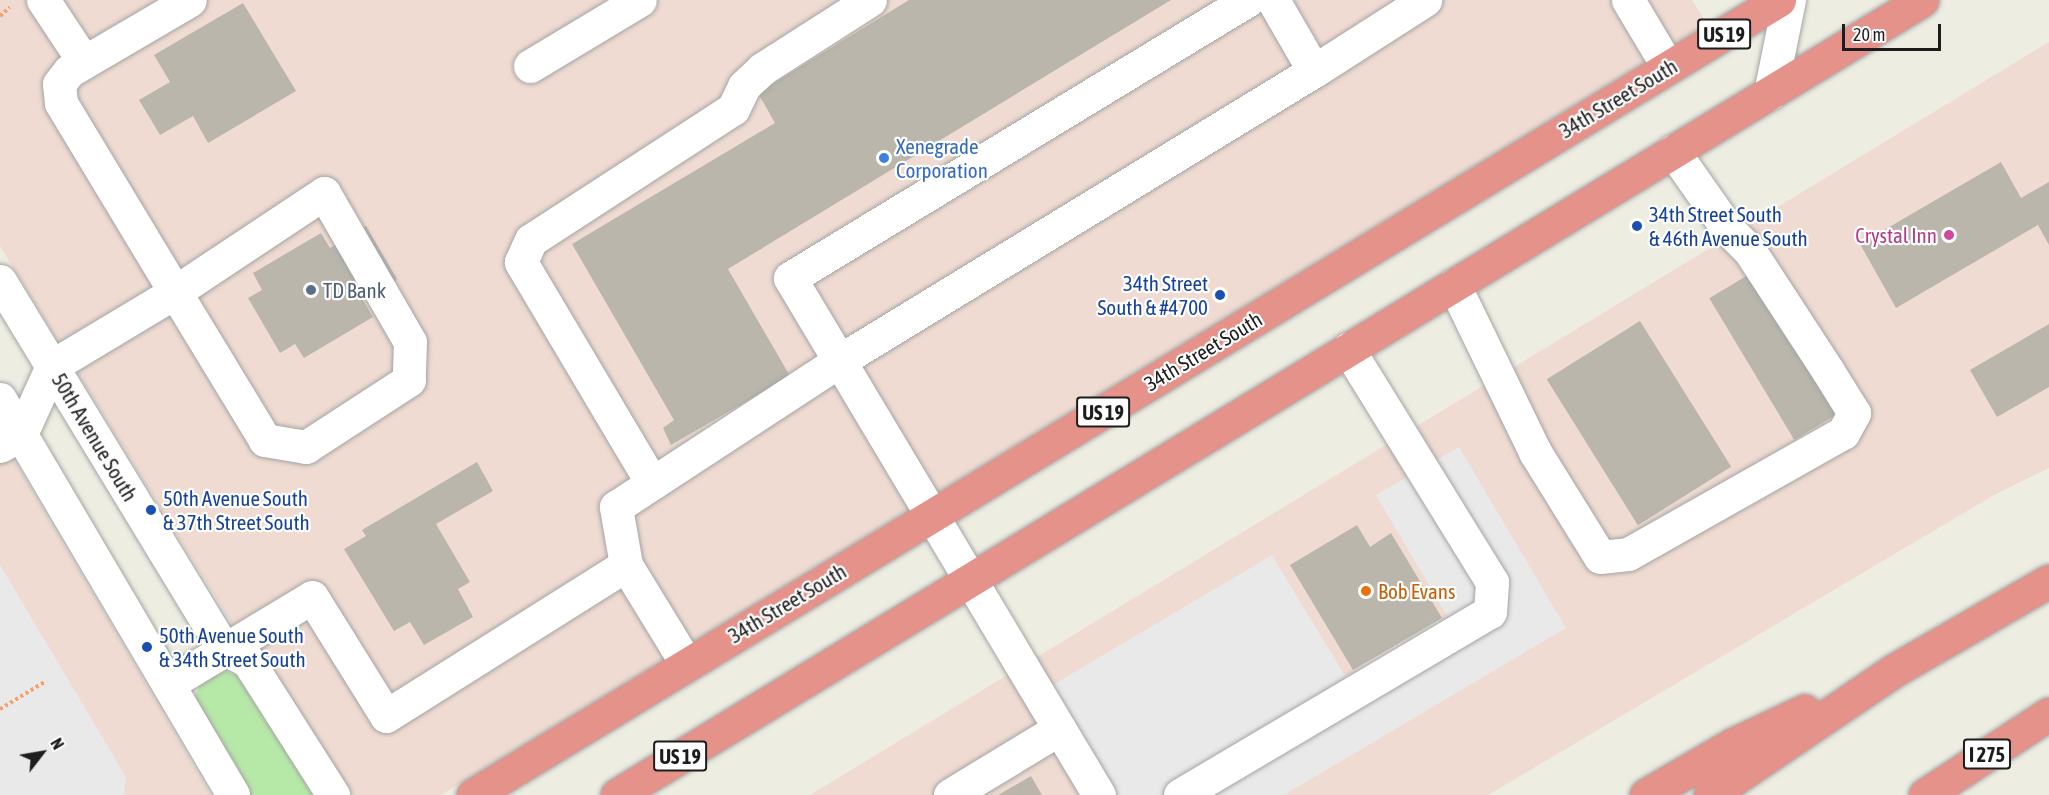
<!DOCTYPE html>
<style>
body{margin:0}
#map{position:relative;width:2049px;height:795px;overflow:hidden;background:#eeede2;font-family:"Asap Condensed",sans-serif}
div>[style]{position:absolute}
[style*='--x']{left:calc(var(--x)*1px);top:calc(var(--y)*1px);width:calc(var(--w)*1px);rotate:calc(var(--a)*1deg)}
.commercial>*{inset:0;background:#efdbd1}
.grass>*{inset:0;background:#b6e8a8}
.parking>*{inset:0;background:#e9e9e9}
.building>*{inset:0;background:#bab6ac;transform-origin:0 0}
.path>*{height:4px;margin-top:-2px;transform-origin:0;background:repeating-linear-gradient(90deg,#f7a06a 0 3px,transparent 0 6px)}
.roads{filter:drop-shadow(0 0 2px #a4a4a4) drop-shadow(0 0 2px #a4a4a4)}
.minor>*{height:33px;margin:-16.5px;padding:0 16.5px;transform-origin:16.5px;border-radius:16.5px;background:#fff}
.highway>*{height:33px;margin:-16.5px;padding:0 16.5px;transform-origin:16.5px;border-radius:16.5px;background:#e5938a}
.dots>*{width:16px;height:16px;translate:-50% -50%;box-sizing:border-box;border:3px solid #fff;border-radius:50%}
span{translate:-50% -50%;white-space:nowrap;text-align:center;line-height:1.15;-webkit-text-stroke:4.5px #fff;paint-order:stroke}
.shield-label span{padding:2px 4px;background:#fff;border:2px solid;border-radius:4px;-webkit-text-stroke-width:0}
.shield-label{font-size:20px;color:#1d1d1d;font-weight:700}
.street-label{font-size:21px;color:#1d1d1d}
.shop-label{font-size:21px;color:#366cbe}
.left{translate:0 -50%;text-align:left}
.transit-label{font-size:21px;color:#164399}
.right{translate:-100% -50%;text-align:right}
.hotel-label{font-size:21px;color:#b23c85}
.service-label{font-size:21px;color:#4e5e75}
.food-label{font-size:21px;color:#c56008}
.north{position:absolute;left:12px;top:723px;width:60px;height:60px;-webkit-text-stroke:4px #fff;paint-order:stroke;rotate:59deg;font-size:16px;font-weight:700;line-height:24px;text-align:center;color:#1d1d1d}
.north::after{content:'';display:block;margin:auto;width:21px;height:27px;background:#1d1d1d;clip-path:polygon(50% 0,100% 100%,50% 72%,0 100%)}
.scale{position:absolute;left:1842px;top:24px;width:99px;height:27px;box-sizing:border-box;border:3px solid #1d1d1d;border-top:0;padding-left:8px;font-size:18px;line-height:21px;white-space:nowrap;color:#1d1d1d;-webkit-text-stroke:4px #fff;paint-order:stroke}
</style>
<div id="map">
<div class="commercial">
<i style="clip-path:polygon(0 0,1692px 0,1707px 24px,441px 795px,353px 795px,240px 637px,0 246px)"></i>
<i style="clip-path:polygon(2049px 42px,2049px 468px,1994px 495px,1488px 795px,810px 795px)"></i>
<i style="clip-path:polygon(0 436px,211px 795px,0 795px)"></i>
</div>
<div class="grass">
<i style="clip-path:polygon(226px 671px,240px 677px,315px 795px,247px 795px,196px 709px,195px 696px,202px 679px)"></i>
</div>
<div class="parking">
<i style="clip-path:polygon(1459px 447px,1566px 628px,1284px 795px,1116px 795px,1051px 686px,1272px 555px,1345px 676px,1447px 616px,1376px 495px)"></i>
<i style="clip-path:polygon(0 565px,126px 777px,124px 795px,0 795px)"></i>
</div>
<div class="building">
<i style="clip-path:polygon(909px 0,1171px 0,728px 269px,790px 376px,671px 445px,663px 428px,674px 420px,572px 244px,775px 123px,758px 93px)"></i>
<i style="clip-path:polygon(243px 3px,296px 91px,208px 143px,193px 116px,160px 135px,139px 100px,170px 82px,154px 55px)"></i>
<i style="clip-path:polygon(2001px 162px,2021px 198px,2049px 182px,2049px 245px,2038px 225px,1896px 308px,1860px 244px)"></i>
<i style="clip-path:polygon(366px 226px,397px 279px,363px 300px,373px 317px,304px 358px,295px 344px,280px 353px,248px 298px,262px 290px,253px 273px,321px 233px,330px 248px)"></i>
<i style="left:1753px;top:272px;width:165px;height:51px;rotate:59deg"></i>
<i style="left:1640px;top:321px;width:172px;height:110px;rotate:58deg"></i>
<i style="clip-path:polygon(2049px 324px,2049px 387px,1997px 417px,1970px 370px)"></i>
<i style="clip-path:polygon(477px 462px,493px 491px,436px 524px,470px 582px,458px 589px,473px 617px,424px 645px,410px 622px,394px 631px,344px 549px,366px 536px,362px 530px)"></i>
<i style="clip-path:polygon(1357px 525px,1370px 547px,1391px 533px,1442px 618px,1353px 670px,1290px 565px)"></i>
<i style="clip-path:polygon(1031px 776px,1042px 795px,998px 795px)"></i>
</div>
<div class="path">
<i style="--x:0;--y:16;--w:13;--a:-42"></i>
<i style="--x:0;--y:709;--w:54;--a:-31.3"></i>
</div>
<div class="roads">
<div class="minor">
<i style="--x:43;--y:0;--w:74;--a:56.5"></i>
<i style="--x:1273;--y:0;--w:82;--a:60"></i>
<i style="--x:1314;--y:71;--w:132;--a:-32.6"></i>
<i style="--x:1628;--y:0;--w:78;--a:59.2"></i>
<i style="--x:530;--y:66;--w:128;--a:-31"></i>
<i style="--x:1770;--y:93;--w:95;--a:-78.5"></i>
<i style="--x:0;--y:281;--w:429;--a:58.7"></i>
<i style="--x:223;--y:648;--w:28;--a:27"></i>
<i style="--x:248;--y:661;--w:159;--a:57.6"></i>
<i style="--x:1454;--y:285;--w:186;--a:64.1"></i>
<i style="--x:1535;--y:452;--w:123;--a:58.2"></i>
<i style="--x:1600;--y:557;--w:28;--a:-6"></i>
<i style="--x:1628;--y:554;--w:247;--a:-29.4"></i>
<i style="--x:1843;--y:433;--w:23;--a:-61"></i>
<i style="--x:1854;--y:413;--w:49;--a:-121.8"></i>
<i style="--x:1828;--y:371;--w:145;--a:-123.1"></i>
<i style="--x:1749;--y:250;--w:31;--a:-135"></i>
<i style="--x:1727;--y:228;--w:94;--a:-125"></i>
<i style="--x:0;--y:399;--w:459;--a:59.5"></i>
<i style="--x:0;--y:446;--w:24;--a:-30"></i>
<i style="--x:21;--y:434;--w:75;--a:-65.5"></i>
<i style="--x:52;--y:366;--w:144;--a:-31"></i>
<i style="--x:175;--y:292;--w:179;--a:-33.6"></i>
<i style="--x:324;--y:193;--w:172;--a:60"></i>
<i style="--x:410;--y:342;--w:38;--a:92"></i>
<i style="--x:409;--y:380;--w:123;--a:147"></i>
<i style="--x:306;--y:447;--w:42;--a:-170.3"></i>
<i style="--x:265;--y:440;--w:173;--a:-121.3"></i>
<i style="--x:175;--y:292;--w:221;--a:-121.1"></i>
<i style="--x:61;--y:103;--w:19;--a:-96"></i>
<i style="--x:59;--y:84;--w:16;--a:-52"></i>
<i style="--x:69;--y:71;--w:140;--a:-30.4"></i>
<i style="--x:652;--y:483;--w:257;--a:-120.7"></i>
<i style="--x:521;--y:262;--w:24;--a:-66"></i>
<i style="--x:531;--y:240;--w:241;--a:-33"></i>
<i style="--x:733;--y:109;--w:25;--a:-64"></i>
<i style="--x:744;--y:86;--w:25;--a:-43"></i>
<i style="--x:762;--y:69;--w:128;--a:-32.6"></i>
<i style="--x:686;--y:663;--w:115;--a:-121.5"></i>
<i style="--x:626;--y:565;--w:59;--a:-99.8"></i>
<i style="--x:616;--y:507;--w:267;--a:-33.2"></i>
<i style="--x:839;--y:361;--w:557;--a:-31.41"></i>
<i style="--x:168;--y:684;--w:168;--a:-31.1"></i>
<i style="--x:312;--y:597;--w:140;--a:58.1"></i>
<i style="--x:386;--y:716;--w:284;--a:-32.2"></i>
<i style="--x:950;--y:795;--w:127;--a:-31.2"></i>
<i style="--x:1099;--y:795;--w:602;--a:-120.87"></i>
<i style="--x:790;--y:278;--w:536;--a:-31.26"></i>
<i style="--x:1180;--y:795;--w:360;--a:-30.6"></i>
<i style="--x:1490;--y:612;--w:30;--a:-86"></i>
<i style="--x:1492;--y:582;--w:274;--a:-121.7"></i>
</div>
<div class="highway">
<i style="--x:473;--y:795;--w:1529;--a:-31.33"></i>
<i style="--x:617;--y:795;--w:1528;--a:-31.35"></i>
<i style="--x:1646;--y:795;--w:99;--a:-30.2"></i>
<i style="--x:1732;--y:745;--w:80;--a:-25.3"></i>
<i style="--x:1710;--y:795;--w:221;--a:-34.1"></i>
<i style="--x:1893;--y:671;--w:180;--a:-30"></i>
<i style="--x:1925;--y:795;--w:148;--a:-33.2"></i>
</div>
</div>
<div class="dots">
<i style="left:884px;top:158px;background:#3f7fe0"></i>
<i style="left:1637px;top:226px;background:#1a4fb4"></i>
<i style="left:1949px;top:235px;background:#d1479c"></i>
<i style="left:311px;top:290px;background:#5c6f8a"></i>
<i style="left:1220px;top:295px;background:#1a4fb4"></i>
<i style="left:151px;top:510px;background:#1a4fb4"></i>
<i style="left:1366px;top:591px;background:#e8710a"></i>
<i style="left:147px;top:647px;background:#1a4fb4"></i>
</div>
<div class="shield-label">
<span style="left:1724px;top:34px">US 19</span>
<span style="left:1103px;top:412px">US 19</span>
<span style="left:1987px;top:754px">I 275</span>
<span style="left:680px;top:756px">US 19</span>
</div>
<div class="street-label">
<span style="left:1618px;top:98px;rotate:-31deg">34th Street South</span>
<span style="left:1203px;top:351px;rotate:-31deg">34th Street South</span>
<span style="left:95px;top:437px;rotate:59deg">50th Avenue South</span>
<span style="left:787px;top:603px;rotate:-31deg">34th Street South</span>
</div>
<div class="shop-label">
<span class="left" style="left:896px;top:158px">Xenegrade<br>Corporation</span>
</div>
<div class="transit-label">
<span class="left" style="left:1649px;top:226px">34th Street South<br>&amp; 46th Avenue South</span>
<span class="right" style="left:1208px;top:295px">34th Street<br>South &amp; #4700</span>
<span class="left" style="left:163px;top:510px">50th Avenue South<br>&amp; 37th Street South</span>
<span class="left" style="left:159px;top:647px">50th Avenue South<br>&amp; 34th Street South</span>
</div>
<div class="hotel-label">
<span class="right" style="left:1937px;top:235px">Crystal Inn</span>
</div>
<div class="service-label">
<span class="left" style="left:323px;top:290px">TD Bank</span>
</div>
<div class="food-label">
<span class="left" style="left:1378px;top:591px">Bob Evans</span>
</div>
<div class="north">N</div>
<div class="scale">20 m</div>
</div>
